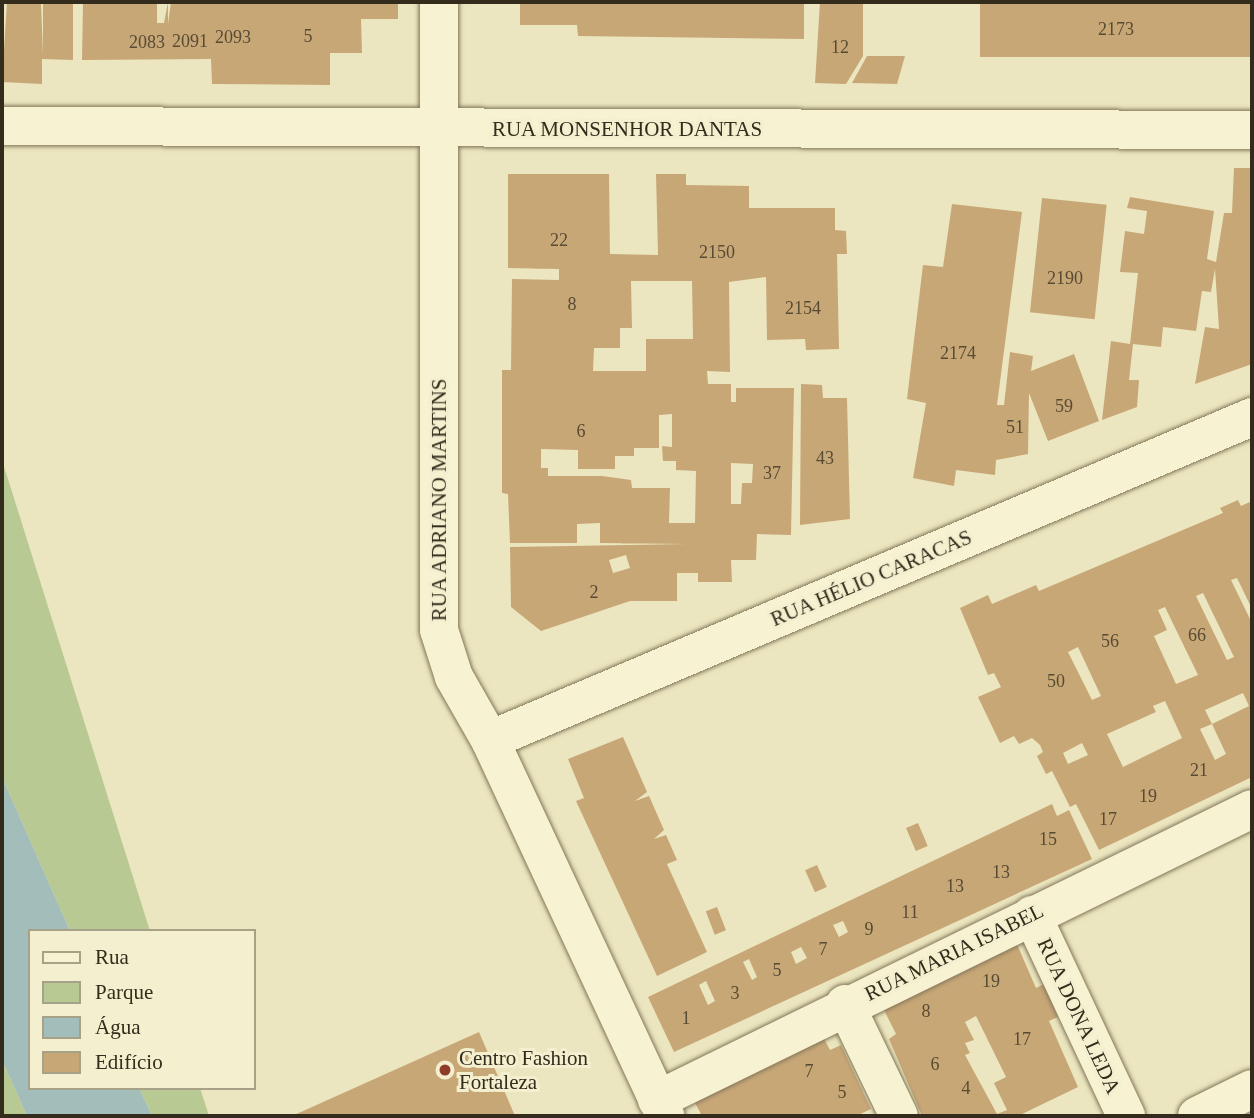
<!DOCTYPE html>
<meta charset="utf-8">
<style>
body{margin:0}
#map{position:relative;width:1254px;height:1118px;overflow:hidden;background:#ebe6bf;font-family:Georgia,serif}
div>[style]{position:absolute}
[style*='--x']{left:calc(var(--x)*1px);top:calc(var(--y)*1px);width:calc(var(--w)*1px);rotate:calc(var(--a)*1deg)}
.green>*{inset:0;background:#b9c994}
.water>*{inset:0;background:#a2bdba}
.building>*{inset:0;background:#c8a777;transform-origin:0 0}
.roads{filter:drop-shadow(0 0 2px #837759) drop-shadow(0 0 2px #837759)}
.street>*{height:38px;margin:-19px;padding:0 19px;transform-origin:19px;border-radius:19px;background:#f7f2d2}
.secondary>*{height:38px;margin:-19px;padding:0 19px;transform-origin:19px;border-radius:19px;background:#f7f2d2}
.dots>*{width:19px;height:19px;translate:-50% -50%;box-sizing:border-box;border:4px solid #f3efcf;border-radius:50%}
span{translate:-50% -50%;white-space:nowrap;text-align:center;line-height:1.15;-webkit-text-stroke:6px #f3efcf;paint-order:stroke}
.number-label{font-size:18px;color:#584b33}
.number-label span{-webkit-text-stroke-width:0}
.street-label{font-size:21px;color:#332c1c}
.poi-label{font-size:21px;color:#332c1c}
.left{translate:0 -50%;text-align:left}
.frame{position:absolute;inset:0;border:4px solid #332c1c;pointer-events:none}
.legend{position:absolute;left:28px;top:929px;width:228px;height:161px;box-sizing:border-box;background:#f3efcf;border:2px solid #a6a187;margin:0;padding:9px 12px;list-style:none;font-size:21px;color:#332c1c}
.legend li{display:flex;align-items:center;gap:14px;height:35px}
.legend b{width:35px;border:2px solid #a6a187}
</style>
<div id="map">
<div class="green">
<i style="clip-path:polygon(2px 460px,150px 931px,70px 931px,2px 777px)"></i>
<i style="clip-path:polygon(2px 1060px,27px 1116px,2px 1116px)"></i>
<i style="clip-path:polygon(139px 1088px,200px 1088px,209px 1116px,152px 1116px)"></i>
</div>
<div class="water">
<i style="clip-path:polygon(2px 777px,70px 931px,30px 931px,30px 1088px,139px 1088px,152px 1116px,27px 1116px,2px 1060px)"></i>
</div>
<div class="building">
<i style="clip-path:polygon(7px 2px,41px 2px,43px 55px,43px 2px,73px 2px,73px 60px,42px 59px,42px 84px,2px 82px)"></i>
<i style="clip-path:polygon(83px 2px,157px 2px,157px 23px,164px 23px,168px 2px,168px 24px,171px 2px,398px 2px,398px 19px,361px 19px,362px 53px,330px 53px,330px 85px,212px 84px,211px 59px,82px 60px)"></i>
<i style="clip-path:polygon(520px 2px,804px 2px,804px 39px,578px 36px,577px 25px,520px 25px)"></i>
<i style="clip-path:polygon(820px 2px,863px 2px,863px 56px,846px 84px,815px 83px)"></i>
<i style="left:980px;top:2px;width:272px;height:55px"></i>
<i style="clip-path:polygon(867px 56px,905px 56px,897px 84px,852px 83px)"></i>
<i style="clip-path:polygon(1234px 168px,1252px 168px,1252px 364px,1195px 384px,1205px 327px,1219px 329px,1215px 269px,1211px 292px,1202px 291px,1196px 331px,1163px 327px,1161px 347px,1133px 344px,1129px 380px,1139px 380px,1137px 407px,1102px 420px,1111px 341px,1130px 344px,1138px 273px,1120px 272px,1125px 231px,1144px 234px,1147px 211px,1127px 208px,1130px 197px,1214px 211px,1207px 259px,1216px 262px,1224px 213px,1232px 213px)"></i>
<i style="clip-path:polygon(evenodd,508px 174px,609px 174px,610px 254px,658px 255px,656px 174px,686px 174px,686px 185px,749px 186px,749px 208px,835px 208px,835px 230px,846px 231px,847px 254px,837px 254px,839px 349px,806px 350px,805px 339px,767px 340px,766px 277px,729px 282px,730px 372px,707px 371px,708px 384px,731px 384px,731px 402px,736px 402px,736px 388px,794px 388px,791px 535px,757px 534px,756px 560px,731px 560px,732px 582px,698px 582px,698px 573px,677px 573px,677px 601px,630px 601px,541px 631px,511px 607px,510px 547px,687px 544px,600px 543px,600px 523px,577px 524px,577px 543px,510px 543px,508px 494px,502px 493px,502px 370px,511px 370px,512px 279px,559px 280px,559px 269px,508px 268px,508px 174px,631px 281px,692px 281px,693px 339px,646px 339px,646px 371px,593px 371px,594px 348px,620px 348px,620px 328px,632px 328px,631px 281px,508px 174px,672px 414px,672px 447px,662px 446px,663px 461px,676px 461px,676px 470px,696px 471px,695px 523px,669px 523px,670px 488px,632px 488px,631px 480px,602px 476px,548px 476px,548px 468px,541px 468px,541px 449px,578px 450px,578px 469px,615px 469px,615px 456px,634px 456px,634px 448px,659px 448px,659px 415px,672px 414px,508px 174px,731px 463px,753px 464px,752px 483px,742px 483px,741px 504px,731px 504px,731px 463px,508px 174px,626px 555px,630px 568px,613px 573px,609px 560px,626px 555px)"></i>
<i style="left:1042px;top:198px;width:65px;height:115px;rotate:6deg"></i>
<i style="clip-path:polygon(952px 204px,1022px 212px,997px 405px,1004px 405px,1010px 352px,1033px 356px,1031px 371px,1074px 354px,1099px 421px,1048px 441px,1029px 393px,1028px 454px,996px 460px,995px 475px,956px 470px,954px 486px,913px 478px,926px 403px,907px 399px,923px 265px,943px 267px)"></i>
<i style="clip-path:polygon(801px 384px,822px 385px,823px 398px,847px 398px,850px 519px,800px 525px)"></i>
<i style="clip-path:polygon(evenodd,1238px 500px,1241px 506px,1252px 501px,1252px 609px,1237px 578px,1231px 580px,1252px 623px,1252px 777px,1099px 850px,1076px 804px,1070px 807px,1052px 771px,1046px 774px,1037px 756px,1043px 752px,1040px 745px,1032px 738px,1019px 744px,1014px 736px,1000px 743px,978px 697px,1001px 687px,994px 673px,988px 675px,960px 608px,988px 595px,992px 604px,1036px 585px,1039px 591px,1223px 513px,1220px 508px,1238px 500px,1203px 593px,1234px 657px,1227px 660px,1196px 596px,1203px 593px,1238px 500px,1165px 607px,1198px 675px,1176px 684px,1154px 636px,1167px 630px,1158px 610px,1165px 607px,1238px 500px,1078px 647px,1101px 696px,1092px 700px,1068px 652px,1078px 647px,1238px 500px,1243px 693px,1249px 706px,1212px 724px,1226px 754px,1215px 760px,1200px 729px,1212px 724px,1205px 710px,1243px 693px,1238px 500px,1165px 701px,1182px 738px,1123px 767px,1107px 734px,1156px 712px,1153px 706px,1165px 701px,1238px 500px,1082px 743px,1088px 755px,1068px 764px,1063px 753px,1082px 743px)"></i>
<i style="clip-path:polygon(623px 737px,647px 792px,635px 801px,649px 796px,664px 830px,654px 839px,666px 835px,677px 860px,667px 864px,707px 952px,657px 976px,576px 801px,584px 798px,568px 759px)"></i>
<i style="clip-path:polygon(evenodd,1052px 804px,1057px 816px,1069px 810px,1092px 859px,674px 1052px,648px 997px,1052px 804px,843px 921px,848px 932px,839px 937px,833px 925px,843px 921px,1052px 804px,801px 947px,807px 958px,796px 964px,791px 952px,801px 947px,1052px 804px,749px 959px,757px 977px,752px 980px,743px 962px,749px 959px,1052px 804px,706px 981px,715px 1001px,708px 1005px,699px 985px,706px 981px)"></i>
<i style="left:918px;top:823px;width:25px;height:13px;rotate:67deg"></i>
<i style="left:817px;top:865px;width:24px;height:13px;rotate:66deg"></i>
<i style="left:717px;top:907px;width:25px;height:12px;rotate:69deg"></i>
<i style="clip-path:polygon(evenodd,1016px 942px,1036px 988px,1044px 984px,1058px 1017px,1049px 1021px,1078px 1087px,1018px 1116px,922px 1116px,889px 1039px,896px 1034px,881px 1004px,1016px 942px,976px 1016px,1006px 1077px,994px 1083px,1007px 1110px,997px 1114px,965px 1055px,970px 1053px,965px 1043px,974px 1040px,965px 1022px,976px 1016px)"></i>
<i style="clip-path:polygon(479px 1032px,515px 1116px,292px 1116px)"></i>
<i style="clip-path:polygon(822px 1035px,830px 1050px,841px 1045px,871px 1109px,856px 1116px,702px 1116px,693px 1099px)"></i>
</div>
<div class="roads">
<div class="street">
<i style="--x:439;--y:2;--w:628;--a:90"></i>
<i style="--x:439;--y:630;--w:49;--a:72.3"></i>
<i style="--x:454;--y:677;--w:73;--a:60.3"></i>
<i style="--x:490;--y:740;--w:415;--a:65"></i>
<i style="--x:490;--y:740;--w:828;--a:-22.97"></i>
<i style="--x:1032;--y:915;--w:222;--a:64.9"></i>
<i style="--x:845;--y:1004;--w:124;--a:64.3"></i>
<i style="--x:657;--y:1100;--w:662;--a:-26.06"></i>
<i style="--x:1197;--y:1116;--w:61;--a:-26.1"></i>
</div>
<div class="secondary">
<i style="--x:2;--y:126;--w:1250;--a:0.18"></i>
</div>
</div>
<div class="dots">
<i style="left:445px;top:1070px;background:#8f3c2b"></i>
</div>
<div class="number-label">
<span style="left:1116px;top:29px">2173</span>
<span style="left:308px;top:36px">5</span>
<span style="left:233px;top:37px">2093</span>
<span style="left:190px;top:41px">2091</span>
<span style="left:147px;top:42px">2083</span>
<span style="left:840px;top:47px">12</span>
<span style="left:559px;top:240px">22</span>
<span style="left:717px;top:252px">2150</span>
<span style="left:1065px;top:278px">2190</span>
<span style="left:572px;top:304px">8</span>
<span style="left:803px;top:308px">2154</span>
<span style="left:958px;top:353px">2174</span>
<span style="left:1064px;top:406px">59</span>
<span style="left:1015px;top:427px">51</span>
<span style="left:581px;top:431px">6</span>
<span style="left:825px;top:458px">43</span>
<span style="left:772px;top:473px">37</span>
<span style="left:594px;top:592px">2</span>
<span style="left:1197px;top:635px">66</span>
<span style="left:1110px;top:641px">56</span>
<span style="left:1056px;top:681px">50</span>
<span style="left:1199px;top:770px">21</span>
<span style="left:1148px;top:796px">19</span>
<span style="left:1108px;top:819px">17</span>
<span style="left:1048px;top:839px">15</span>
<span style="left:1001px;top:872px">13</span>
<span style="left:955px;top:886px">13</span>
<span style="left:910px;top:912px">11</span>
<span style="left:869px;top:929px">9</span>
<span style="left:823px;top:949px">7</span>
<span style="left:777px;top:970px">5</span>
<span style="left:991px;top:981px">19</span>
<span style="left:735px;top:993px">3</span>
<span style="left:926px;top:1011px">8</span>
<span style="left:686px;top:1018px">1</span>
<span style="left:1022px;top:1039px">17</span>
<span style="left:935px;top:1064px">6</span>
<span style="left:809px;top:1071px">7</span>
<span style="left:966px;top:1088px">4</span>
<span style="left:842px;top:1092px">5</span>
</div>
<div class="street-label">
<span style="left:627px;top:129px">RUA MONSENHOR DANTAS</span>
<span style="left:439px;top:500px;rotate:-90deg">RUA ADRIANO MARTINS</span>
<span style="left:871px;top:578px;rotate:-23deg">RUA HÉLIO CARACAS</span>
<span style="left:954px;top:952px;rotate:-26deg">RUA MARIA ISABEL</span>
<span style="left:1079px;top:1016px;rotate:65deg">RUA DONA LEDA</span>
</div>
<div class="poi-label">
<span class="left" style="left:459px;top:1070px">Centro Fashion<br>Fortaleza</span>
</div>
<div class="frame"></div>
<ul class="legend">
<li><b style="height:9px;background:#f7f2d2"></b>Rua</li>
<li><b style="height:19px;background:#b9c994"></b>Parque</li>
<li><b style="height:19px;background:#a2bdba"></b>Água</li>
<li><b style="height:19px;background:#c8a777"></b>Edifício</li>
</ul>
</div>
